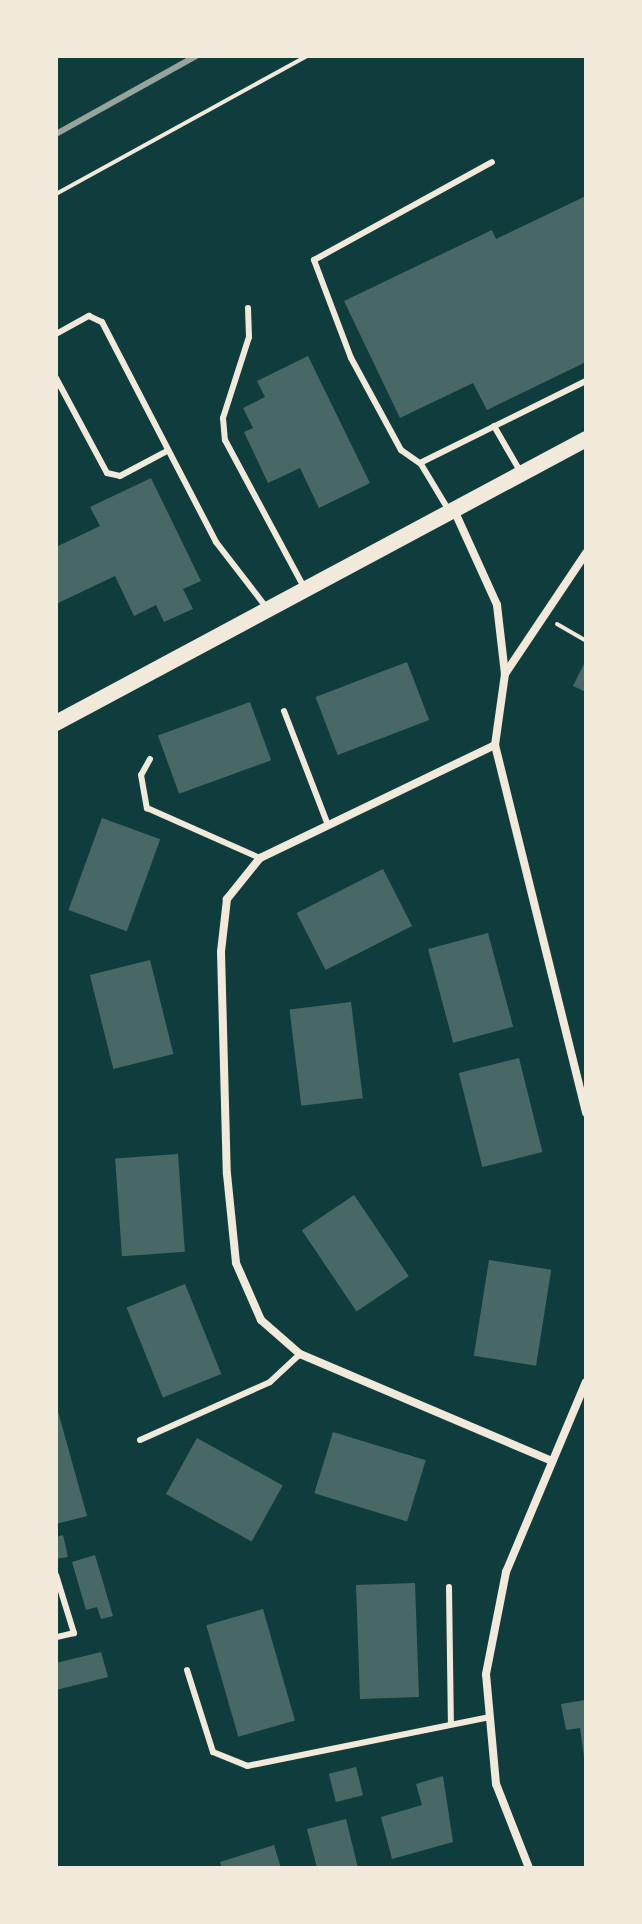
<!DOCTYPE html>
<style>
body{margin:0}
#map{position:relative;width:642px;height:1924px;overflow:hidden;background:#0f3d3e;font-family:"Work Sans",sans-serif}
div>[style]{position:absolute}
[style*='--x']{left:calc(var(--x)*1px);top:calc(var(--y)*1px);width:calc(var(--w)*1px);rotate:calc(var(--a)*1deg)}
.building>*{inset:0;background:#486865;transform-origin:0 0}
.path>*{height:4px;margin:-2px;padding:0 2px;transform-origin:2px;border-radius:2px;background:#f1e9da}
.service>*{height:6px;margin:-3px;padding:0 3px;transform-origin:3px;border-radius:3px;background:#f1e9da}
.minor>*{height:8px;margin:-4px;padding:0 4px;transform-origin:4px;border-radius:4px;background:#f1e9da}
.secondary>*{height:16px;margin:-8px;padding:0 8px;transform-origin:8px;border-radius:8px;background:#f1e9da}
.rail>*{height:6px;margin:-3px;padding:0 3px;transform-origin:3px;border-radius:3px;background:#97a49c}
span{translate:-50% -50%;white-space:nowrap;text-align:center;line-height:1.15;-webkit-text-stroke:8px #f1e9da;paint-order:stroke}
.frame{position:absolute;inset:0;border:58px solid #f1e9da;pointer-events:none}
</style>
<div id="map">
<div class="building">
<i style="clip-path:polygon(586px 196px,586px 362px,487px 410px,473px 383px,400px 418px,344px 301px,492px 230px,496px 239px)"></i>
<i style="clip-path:polygon(308px 356px,370px 483px,319px 508px,300px 468px,268px 483px,244px 432px,253px 428px,243px 408px,265px 397px,257px 381px)"></i>
<i style="clip-path:polygon(151px 478px,201px 581px,183px 589px,193px 609px,164px 622px,156px 605px,134px 616px,115px 576px,56px 604px,56px 547px,100px 526px,90px 507px)"></i>
<i style="clip-path:polygon(586px 660px,586px 692px,573px 686px)"></i>
<i style="left:407px;top:662px;width:62px;height:98px;rotate:69deg"></i>
<i style="left:250px;top:702px;width:62px;height:98px;rotate:70deg"></i>
<i style="left:102px;top:818px;width:62px;height:98px;rotate:20deg"></i>
<i style="left:383px;top:869px;width:64px;height:97px;rotate:63deg"></i>
<i style="left:488px;top:933px;width:97px;height:62px;rotate:75deg"></i>
<i style="left:150px;top:960px;width:97px;height:62px;rotate:76deg"></i>
<i style="left:351px;top:1002px;width:97px;height:62px;rotate:83deg"></i>
<i style="left:519px;top:1058px;width:97px;height:62px;rotate:76deg"></i>
<i style="left:178px;top:1154px;width:98px;height:63px;rotate:86deg"></i>
<i style="left:354px;top:1195px;width:98px;height:63px;rotate:56deg"></i>
<i style="left:489px;top:1260px;width:63px;height:97px;rotate:9deg"></i>
<i style="left:185px;top:1284px;width:97px;height:63px;rotate:68deg"></i>
<i style="clip-path:polygon(57px 1408px,87px 1516px,56px 1524px,56px 1409px)"></i>
<i style="left:333px;top:1432px;width:97px;height:64px;rotate:17deg"></i>
<i style="left:197px;top:1438px;width:98px;height:64px;rotate:29deg"></i>
<i style="clip-path:polygon(63px 1535px,68px 1557px,56px 1559px,56px 1537px)"></i>
<i style="clip-path:polygon(95px 1555px,113px 1616px,101px 1619px,97px 1607px,86px 1610px,72px 1562px)"></i>
<i style="left:415px;top:1583px;width:114px;height:59px;rotate:88deg"></i>
<i style="left:263px;top:1609px;width:116px;height:59px;rotate:74deg"></i>
<i style="clip-path:polygon(101px 1652px,108px 1677px,56px 1690px,56px 1663px)"></i>
<i style="clip-path:polygon(585px 1700px,586px 1757px,584px 1757px,580px 1728px,566px 1730px,561px 1704px)"></i>
<i style="left:356px;top:1767px;width:29px;height:28px;rotate:76deg"></i>
<i style="clip-path:polygon(443px 1776px,453px 1842px,392px 1859px,381px 1817px,422px 1805px,416px 1784px)"></i>
<i style="clip-path:polygon(346px 1819px,358px 1868px,317px 1868px,307px 1829px)"></i>
<i style="clip-path:polygon(274px 1845px,281px 1868px,222px 1868px,220px 1862px)"></i>
</div>
<div class="path">
<i style="--x:56;--y:194;--w:286;--a:-28.8"></i>
<i style="--x:557;--y:624;--w:34;--a:30"></i>
</div>
<div class="service">
<i style="--x:248;--y:308;--w:29;--a:88"></i>
<i style="--x:249;--y:337;--w:85;--a:107.8"></i>
<i style="--x:223;--y:418;--w:22;--a:85"></i>
<i style="--x:225;--y:440;--w:169;--a:61.8"></i>
<i style="--x:56;--y:334;--w:38;--a:-29"></i>
<i style="--x:89;--y:316;--w:14;--a:25"></i>
<i style="--x:102;--y:322;--w:248;--a:62.6"></i>
<i style="--x:216;--y:542;--w:82;--a:52.4"></i>
<i style="--x:56;--y:378;--w:108;--a:61.8"></i>
<i style="--x:107;--y:473;--w:13;--a:13"></i>
<i style="--x:120;--y:476;--w:53;--a:-28"></i>
<i style="--x:494;--y:426;--w:52;--a:60"></i>
<i style="--x:420;--y:463;--w:185;--a:-26.3"></i>
<i style="--x:448;--y:509;--w:52;--a:-121"></i>
<i style="--x:421;--y:464;--w:24;--a:-145"></i>
<i style="--x:401;--y:450;--w:105;--a:-118.5"></i>
<i style="--x:351;--y:358;--w:105;--a:-110.7"></i>
<i style="--x:314;--y:260;--w:203;--a:-28.8"></i>
<i style="--x:284;--y:711;--w:122;--a:68.9"></i>
<i style="--x:150;--y:759;--w:18;--a:119"></i>
<i style="--x:141;--y:775;--w:34;--a:80"></i>
<i style="--x:147;--y:808;--w:124;--a:23.9"></i>
<i style="--x:140;--y:1440;--w:142;--a:-24"></i>
<i style="--x:270;--y:1382;--w:41;--a:-43"></i>
<i style="--x:56;--y:1575;--w:61;--a:72.8"></i>
<i style="--x:74;--y:1633;--w:18;--a:167"></i>
<i style="--x:449;--y:1587;--w:137;--a:89.2"></i>
<i style="--x:187;--y:1670;--w:86;--a:72.4"></i>
<i style="--x:213;--y:1752;--w:37;--a:22"></i>
<i style="--x:247;--y:1766;--w:244;--a:-11.4"></i>
</div>
<div class="minor">
<i style="--x:454;--y:510;--w:104;--a:65.6"></i>
<i style="--x:497;--y:605;--w:69;--a:83.4"></i>
<i style="--x:505;--y:674;--w:72;--a:98"></i>
<i style="--x:495;--y:745;--w:379;--a:76.1"></i>
<i style="--x:505;--y:674;--w:146;--a:-56.2"></i>
<i style="--x:495;--y:745;--w:261;--a:154.3"></i>
<i style="--x:260;--y:858;--w:53;--a:128.8"></i>
<i style="--x:227;--y:899;--w:53;--a:96.5"></i>
<i style="--x:221;--y:952;--w:222;--a:88.5"></i>
<i style="--x:227;--y:1174;--w:89;--a:84.2"></i>
<i style="--x:236;--y:1263;--w:62;--a:66.3"></i>
<i style="--x:261;--y:1320;--w:52;--a:41.1"></i>
<i style="--x:300;--y:1354;--w:274;--a:23"></i>
<i style="--x:529;--y:1868;--w:90;--a:-111.4"></i>
<i style="--x:496;--y:1784;--w:110;--a:-95.2"></i>
<i style="--x:486;--y:1674;--w:104;--a:-78.9"></i>
<i style="--x:506;--y:1572;--w:206;--a:-67.2"></i>
</div>
<div class="secondary">
<i style="--x:56;--y:723;--w:601;--a:-28.18"></i>
</div>
<div class="rail">
<i style="--x:56;--y:134;--w:160;--a:-29.1"></i>
</div>
<div class="frame"></div>
</div>
